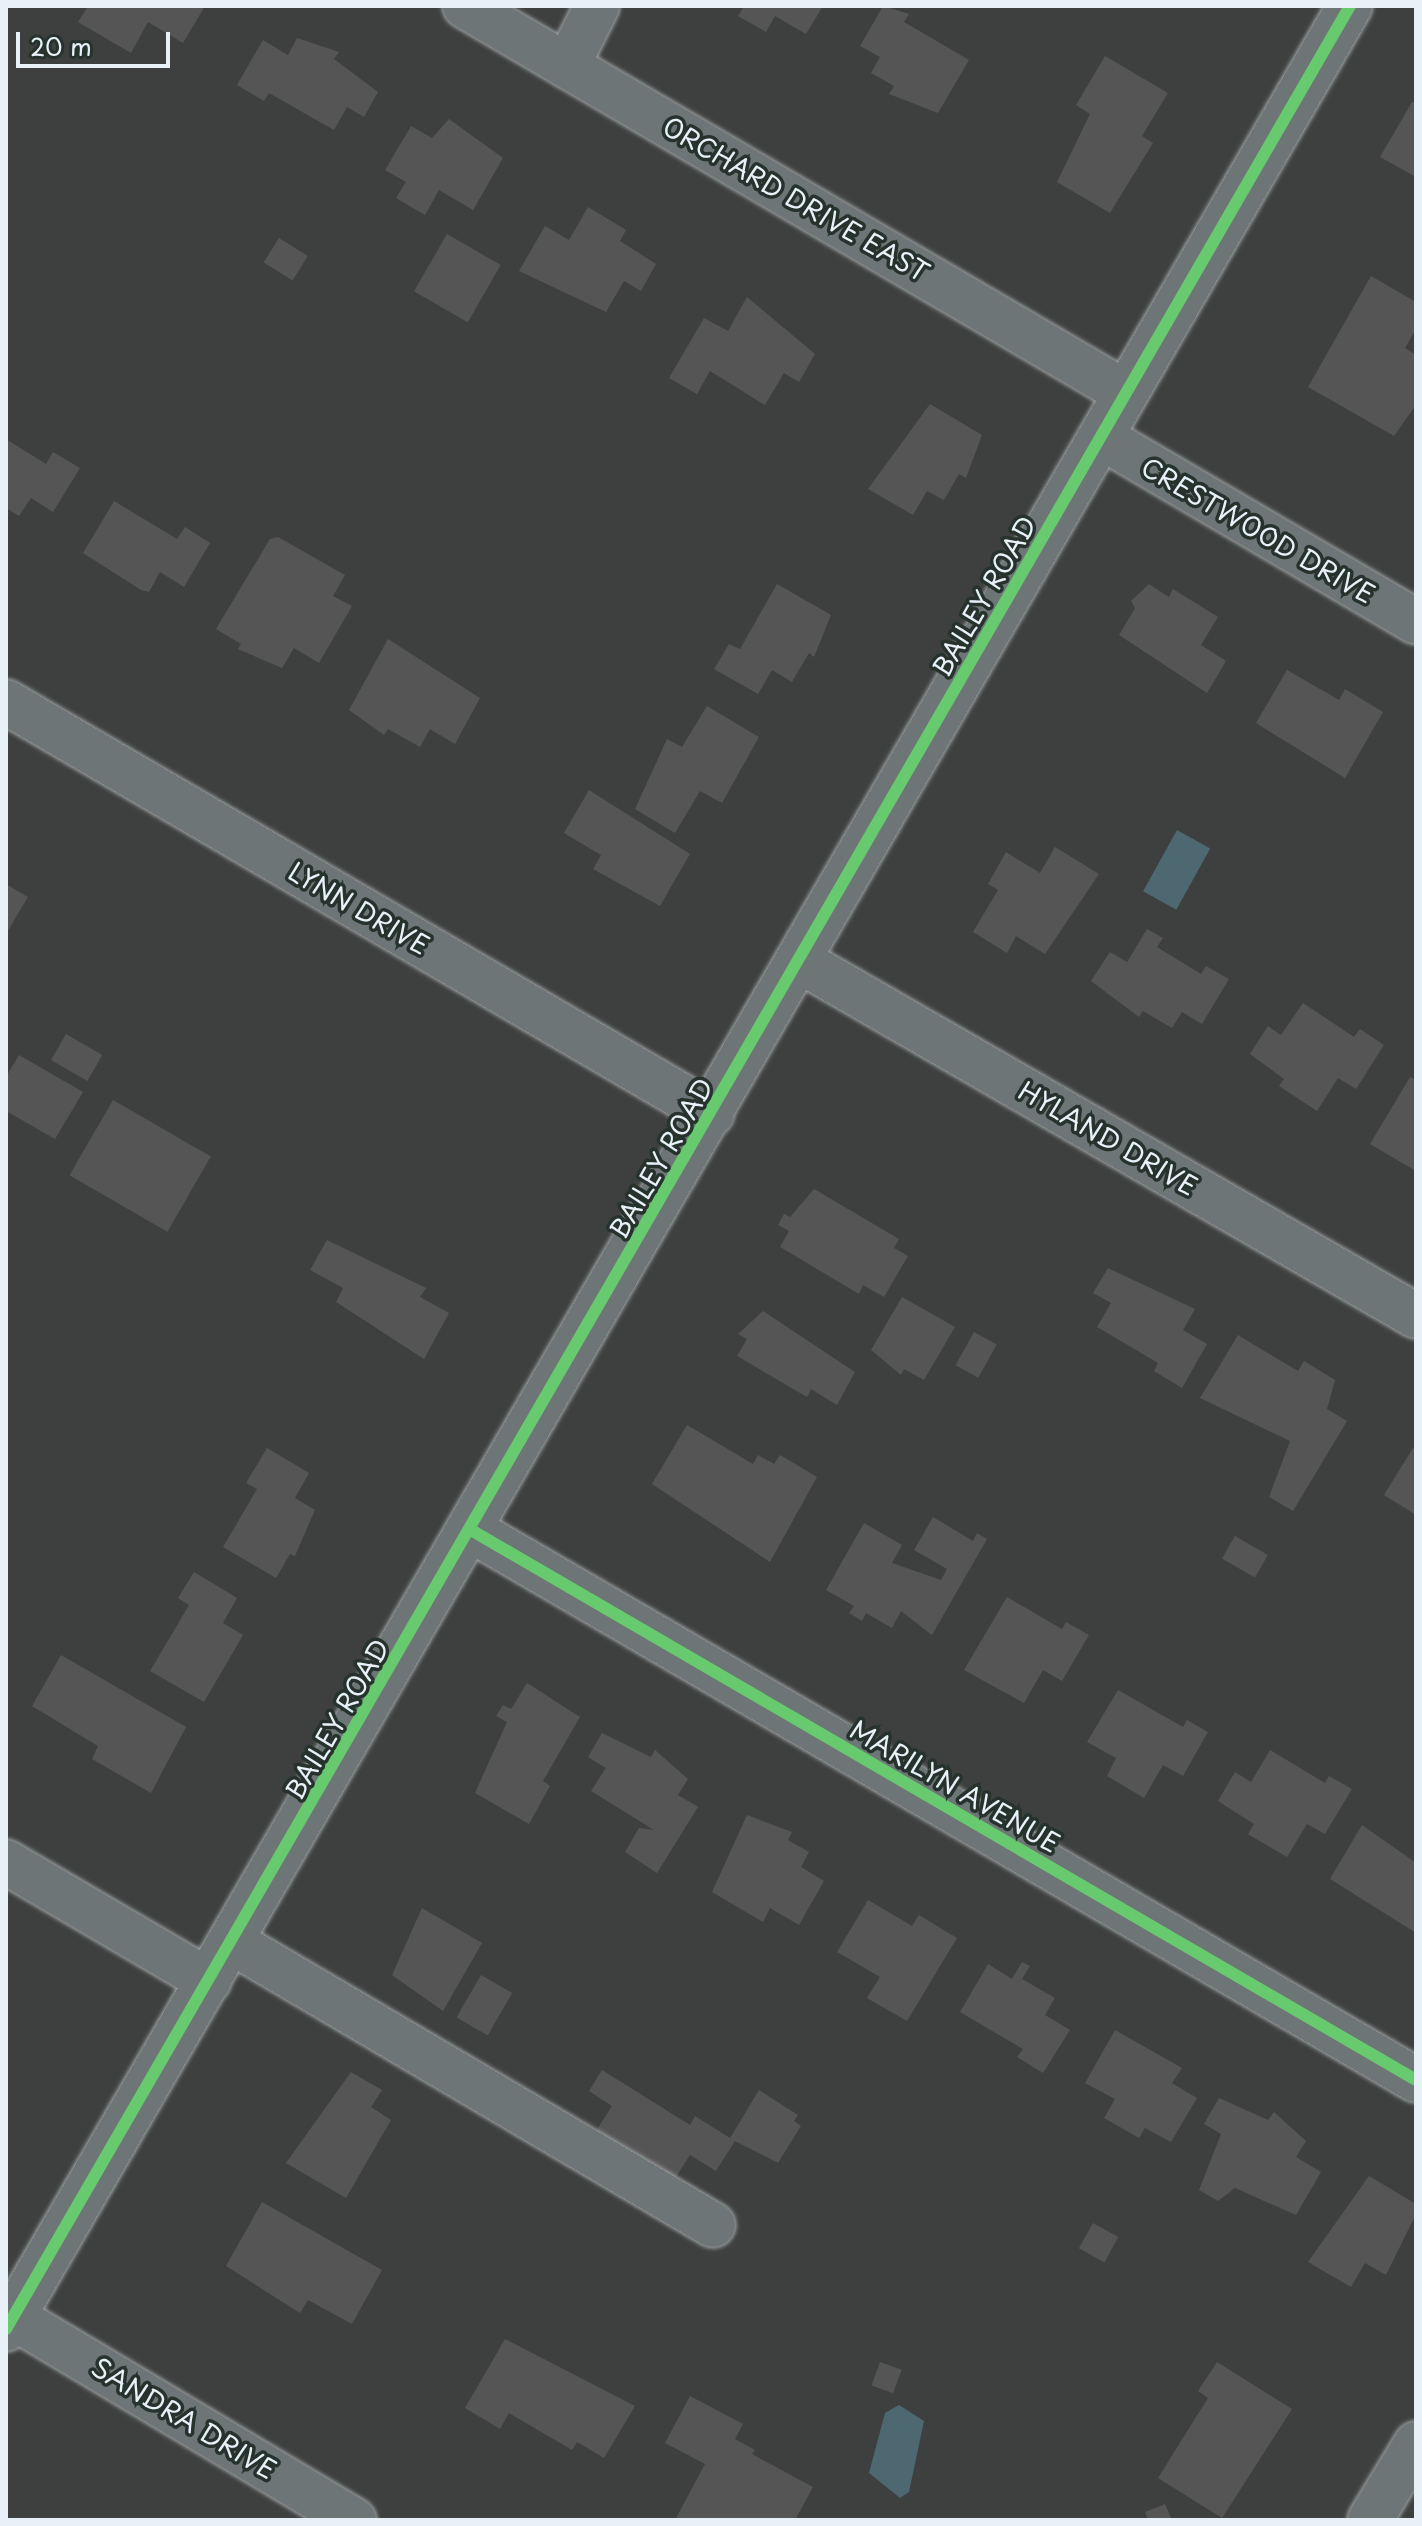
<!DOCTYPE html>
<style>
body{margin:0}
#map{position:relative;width:1422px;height:2526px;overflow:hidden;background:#3d403e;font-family:"Playpen Sans",sans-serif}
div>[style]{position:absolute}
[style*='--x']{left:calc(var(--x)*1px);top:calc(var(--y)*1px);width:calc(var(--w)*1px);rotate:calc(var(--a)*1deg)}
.water>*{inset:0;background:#4d6870;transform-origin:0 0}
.building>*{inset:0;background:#565555;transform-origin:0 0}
.roads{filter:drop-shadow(0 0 2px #9ea1a2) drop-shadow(0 0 2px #9ea1a2)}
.minor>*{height:44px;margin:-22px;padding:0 22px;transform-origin:22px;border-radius:22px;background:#6e7576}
.cycleway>*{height:12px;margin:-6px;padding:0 6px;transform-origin:6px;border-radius:6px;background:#67ca6e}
span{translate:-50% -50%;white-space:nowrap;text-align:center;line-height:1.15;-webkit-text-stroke:7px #26332d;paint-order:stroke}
.street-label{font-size:26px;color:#e8f1f8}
.frame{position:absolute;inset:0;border:8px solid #e8f1f8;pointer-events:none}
.scale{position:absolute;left:16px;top:32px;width:154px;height:36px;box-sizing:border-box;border:4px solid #e8f1f8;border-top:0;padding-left:10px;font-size:24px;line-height:28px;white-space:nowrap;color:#e8f1f8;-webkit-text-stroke:6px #26332d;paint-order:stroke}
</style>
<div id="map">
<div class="water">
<i style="left:1177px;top:830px;width:38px;height:70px;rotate:29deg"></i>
<i style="clip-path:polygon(899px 2405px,924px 2421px,909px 2492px,900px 2498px,869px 2473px,885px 2413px)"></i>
</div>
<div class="building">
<i style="clip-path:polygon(88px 6px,205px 6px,183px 43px,148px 22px,131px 53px,78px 22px)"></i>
<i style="clip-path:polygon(744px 6px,823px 6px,806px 34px,775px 16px,766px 32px,738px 16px)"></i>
<i style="clip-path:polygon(883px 6px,909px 14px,904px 22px,969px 60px,938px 113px,889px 94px,894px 86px,871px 73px,880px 57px,860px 46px)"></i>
<i style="clip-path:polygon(297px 38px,339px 52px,334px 59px,378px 92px,364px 117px,347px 107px,334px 130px,269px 93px,264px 101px,237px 85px,263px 40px,288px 55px)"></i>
<i style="clip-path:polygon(1105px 56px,1168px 93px,1142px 136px,1153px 143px,1110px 213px,1057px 182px,1090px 114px,1076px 105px)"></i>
<i style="clip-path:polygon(1412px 102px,1416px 104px,1416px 177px,1380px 157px)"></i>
<i style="clip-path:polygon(449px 119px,503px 158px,473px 210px,439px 190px,425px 215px,396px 198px,406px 182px,385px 170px,411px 126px,432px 138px)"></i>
<i style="clip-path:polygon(588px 207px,626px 230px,620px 241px,656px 264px,641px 291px,624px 281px,606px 312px,519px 271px,545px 226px,569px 240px)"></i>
<i style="left:447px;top:234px;width:62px;height:66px;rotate:30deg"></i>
<i style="left:279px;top:238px;width:34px;height:29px;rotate:32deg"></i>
<i style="clip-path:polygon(1371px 276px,1416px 302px,1416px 329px,1405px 348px,1416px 355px,1416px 405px,1394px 436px,1308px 387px)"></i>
<i style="clip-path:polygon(747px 297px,815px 354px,799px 382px,784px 373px,765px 405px,710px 371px,697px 394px,669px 378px,704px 318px,728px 331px)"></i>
<i style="clip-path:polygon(930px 404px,982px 435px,966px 478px,959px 474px,944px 500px,927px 491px,913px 515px,868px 489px)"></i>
<i style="clip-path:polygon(6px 439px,46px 464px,53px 452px,80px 468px,53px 512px,31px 498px,19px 516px,6px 508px)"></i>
<i style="clip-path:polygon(114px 501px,177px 539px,185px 527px,210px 543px,184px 587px,160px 572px,149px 592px,141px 590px,83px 553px)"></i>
<i style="clip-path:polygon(278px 537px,345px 575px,333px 596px,352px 606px,319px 663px,294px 648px,282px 668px,238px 649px,241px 644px,216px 629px,270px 539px)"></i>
<i style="clip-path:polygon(777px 584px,831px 615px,814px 657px,809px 653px,792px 682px,772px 670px,758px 694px,714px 669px,729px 644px,740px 649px)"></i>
<i style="clip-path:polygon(1149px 584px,1169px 597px,1173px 589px,1218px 617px,1201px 645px,1226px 661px,1207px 693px,1119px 635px,1135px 608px,1131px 601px)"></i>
<i style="clip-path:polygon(388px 639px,480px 698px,455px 744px,430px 729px,420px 747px,388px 729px,384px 735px,349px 710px)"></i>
<i style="clip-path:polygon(1287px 670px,1339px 700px,1345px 689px,1383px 712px,1345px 778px,1256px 723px)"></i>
<i style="clip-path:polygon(707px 706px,759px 737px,722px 803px,700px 791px,675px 833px,635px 809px,667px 739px,682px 747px)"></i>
<i style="clip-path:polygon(589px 790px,690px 854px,660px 906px,593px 869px,601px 855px,564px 833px)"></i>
<i style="clip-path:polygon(1055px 847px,1099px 874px,1045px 954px,1016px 936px,1007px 953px,973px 932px,998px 890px,988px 884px,1006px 852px,1040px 873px)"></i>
<i style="clip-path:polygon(6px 884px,28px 897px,6px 934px)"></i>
<i style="clip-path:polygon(1147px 929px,1163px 938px,1157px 947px,1201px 974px,1206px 966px,1229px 979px,1202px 1024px,1182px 1012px,1172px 1028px,1143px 1011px,1139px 1017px,1091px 981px,1110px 952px,1127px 962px)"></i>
<i style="clip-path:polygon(1303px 1003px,1354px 1037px,1360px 1029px,1384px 1045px,1356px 1089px,1338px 1078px,1317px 1111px,1279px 1086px,1284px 1079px,1250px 1054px,1268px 1026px,1281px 1035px)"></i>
<i style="left:66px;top:1034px;width:42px;height:30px;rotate:30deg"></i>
<i style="clip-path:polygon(19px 1055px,83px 1092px,55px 1139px,6px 1111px,6px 1077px)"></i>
<i style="clip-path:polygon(1410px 1077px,1416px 1080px,1416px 1171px,1370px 1144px)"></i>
<i style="left:113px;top:1100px;width:113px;height:87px;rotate:30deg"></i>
<i style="clip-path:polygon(814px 1189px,899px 1239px,894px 1248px,908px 1256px,884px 1297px,863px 1285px,859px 1294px,780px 1247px,789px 1231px,778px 1225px,784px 1214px,790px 1217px)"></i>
<i style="clip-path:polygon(327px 1240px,426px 1288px,420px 1297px,449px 1313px,424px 1359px,336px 1302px,343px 1288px,310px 1270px)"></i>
<i style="clip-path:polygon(1108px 1268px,1195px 1309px,1183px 1330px,1207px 1344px,1182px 1388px,1154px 1371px,1158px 1363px,1097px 1327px,1111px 1303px,1093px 1293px)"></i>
<i style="clip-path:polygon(902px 1297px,955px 1327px,924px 1380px,904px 1369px,901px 1375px,871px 1350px)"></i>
<i style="clip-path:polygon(763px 1311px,855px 1372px,837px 1405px,811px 1389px,807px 1397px,737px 1356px,747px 1339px,738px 1334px)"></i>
<i style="left:974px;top:1332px;width:26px;height:38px;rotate:29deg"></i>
<i style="clip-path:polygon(1238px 1335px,1298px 1371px,1304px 1361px,1335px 1380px,1327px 1409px,1347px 1421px,1293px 1511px,1269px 1497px,1290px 1441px,1200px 1398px)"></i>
<i style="clip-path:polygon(687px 1425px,753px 1464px,758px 1455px,774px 1464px,780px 1455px,817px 1477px,770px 1562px,652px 1484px)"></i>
<i style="clip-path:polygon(267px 1448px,309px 1473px,295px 1498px,315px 1510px,295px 1556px,290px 1554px,276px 1578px,223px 1547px,257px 1489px,246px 1483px)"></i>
<i style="clip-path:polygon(1413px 1448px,1416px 1450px,1416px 1515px,1384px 1495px)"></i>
<i style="clip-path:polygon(933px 1517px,973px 1541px,977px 1533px,987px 1539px,932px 1635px,901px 1611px,892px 1628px,866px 1613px,862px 1621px,849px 1613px,854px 1606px,826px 1590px,864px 1523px,902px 1545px,892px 1563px,941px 1580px,947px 1569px,914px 1550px)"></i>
<i style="left:1235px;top:1536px;width:38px;height:26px;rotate:30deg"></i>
<i style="clip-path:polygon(194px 1572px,237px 1598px,223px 1623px,243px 1635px,204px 1702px,150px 1671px,189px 1605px,178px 1598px)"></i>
<i style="clip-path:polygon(1007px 1597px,1062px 1629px,1066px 1622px,1089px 1635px,1062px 1681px,1043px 1670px,1024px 1703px,964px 1670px)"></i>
<i style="clip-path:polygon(61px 1655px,186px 1727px,151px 1793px,92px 1759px,98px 1746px,32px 1706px)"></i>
<i style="clip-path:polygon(527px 1683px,580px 1717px,543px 1781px,550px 1786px,529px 1824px,475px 1793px,507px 1722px,496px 1716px,503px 1705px,511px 1709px)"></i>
<i style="clip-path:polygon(1118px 1690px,1183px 1727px,1187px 1720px,1208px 1732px,1183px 1776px,1163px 1765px,1144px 1798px,1107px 1776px,1116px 1758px,1087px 1742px)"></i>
<i style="clip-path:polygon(602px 1733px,651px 1757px,655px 1750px,688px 1779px,678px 1795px,698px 1807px,657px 1873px,625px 1852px,639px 1828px,654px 1830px,591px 1791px,606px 1768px,588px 1757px)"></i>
<i style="clip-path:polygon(1270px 1750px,1325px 1783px,1329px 1776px,1352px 1789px,1325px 1834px,1307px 1824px,1287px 1857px,1248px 1834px,1254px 1824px,1218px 1801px,1235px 1772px,1251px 1782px)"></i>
<i style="clip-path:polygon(747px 1815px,792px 1832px,788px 1840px,809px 1852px,801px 1867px,824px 1881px,799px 1925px,770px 1908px,763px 1922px,712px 1892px)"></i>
<i style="clip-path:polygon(1362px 1825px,1416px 1863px,1416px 1933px,1330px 1879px)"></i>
<i style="clip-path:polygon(868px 1900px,912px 1926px,919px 1915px,957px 1938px,907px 2021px,867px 1998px,880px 1977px,837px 1952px)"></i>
<i style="clip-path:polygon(422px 1908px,482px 1943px,443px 2011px,392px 1975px)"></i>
<i style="clip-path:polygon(1022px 1962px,1030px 1966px,1022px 1979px,1055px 1998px,1045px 2015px,1070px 2030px,1043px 2073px,1017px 2057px,1023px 2049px,960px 2012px,988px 1964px,1012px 1979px)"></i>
<i style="left:481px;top:1975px;width:36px;height:49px;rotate:30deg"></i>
<i style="clip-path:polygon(1115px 2030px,1182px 2068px,1172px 2083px,1197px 2098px,1171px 2142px,1145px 2128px,1139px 2138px,1104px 2118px,1115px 2099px,1085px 2083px)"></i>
<i style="clip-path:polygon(602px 2070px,690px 2125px,695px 2116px,730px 2138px,759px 2090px,798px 2115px,794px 2121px,801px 2126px,778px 2163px,735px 2141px,716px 2171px,690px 2155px,674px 2180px,587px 2145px,612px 2106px,589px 2091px)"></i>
<i style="clip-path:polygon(351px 2072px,382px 2090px,371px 2107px,391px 2120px,346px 2198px,286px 2163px)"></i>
<i style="clip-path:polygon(1219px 2098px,1268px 2120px,1274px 2112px,1306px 2141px,1296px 2157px,1321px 2172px,1296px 2215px,1235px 2188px,1218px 2201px,1199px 2190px,1221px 2134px,1204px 2124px)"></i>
<i style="clip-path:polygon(1369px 2176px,1416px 2204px,1416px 2214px,1386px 2275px,1365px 2263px,1351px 2287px,1308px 2262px)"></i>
<i style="clip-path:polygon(262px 2202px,382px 2270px,352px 2324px,308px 2300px,300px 2313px,226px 2266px)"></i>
<i style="left:1093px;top:2223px;width:29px;height:29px;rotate:29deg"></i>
<i style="clip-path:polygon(505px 2339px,635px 2406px,604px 2458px,577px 2442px,572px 2450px,509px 2413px,500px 2429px,465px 2408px)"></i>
<i style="left:880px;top:2362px;width:23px;height:25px;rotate:20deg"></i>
<i style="clip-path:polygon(1217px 2362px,1292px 2409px,1222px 2518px,1158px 2478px,1208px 2398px,1198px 2391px)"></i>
<i style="clip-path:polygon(690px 2396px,743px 2424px,735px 2439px,755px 2450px,752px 2454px,813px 2487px,795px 2520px,675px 2520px,705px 2464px,665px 2443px)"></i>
<i style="clip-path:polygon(1165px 2504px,1172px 2520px,1148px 2520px,1145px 2512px)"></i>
</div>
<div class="roads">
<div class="minor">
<i style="--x:465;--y:6;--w:766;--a:30.35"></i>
<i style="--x:567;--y:66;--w:67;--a:-63.4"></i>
<i style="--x:1101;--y:437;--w:365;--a:30.4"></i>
<i style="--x:6;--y:702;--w:817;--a:30.27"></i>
<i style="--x:800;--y:961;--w:711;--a:29.95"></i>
<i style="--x:471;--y:1530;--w:1093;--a:30.2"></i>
<i style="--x:6;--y:1862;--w:235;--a:30.4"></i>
<i style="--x:232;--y:1942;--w:558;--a:30.47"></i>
<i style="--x:13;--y:2317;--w:397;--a:30.8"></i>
<i style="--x:6;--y:2329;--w:2684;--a:-59.95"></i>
<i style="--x:1370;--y:2520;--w:89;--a:-58.8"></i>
</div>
</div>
<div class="cycleway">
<i style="--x:471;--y:1530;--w:1093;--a:30.2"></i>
<i style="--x:6;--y:2329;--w:2684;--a:-59.95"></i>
</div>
<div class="street-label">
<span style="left:796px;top:199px;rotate:30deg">ORCHARD DRIVE EAST</span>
<span style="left:1258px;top:530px;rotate:30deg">CRESTWOOD DRIVE</span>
<span style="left:984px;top:596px;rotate:-60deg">BAILEY ROAD</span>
<span style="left:359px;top:908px;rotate:30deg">LYNN DRIVE</span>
<span style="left:1108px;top:1138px;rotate:30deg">HYLAND DRIVE</span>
<span style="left:661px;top:1158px;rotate:-60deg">BAILEY ROAD</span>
<span style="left:337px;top:1719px;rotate:-60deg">BAILEY ROAD</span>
<span style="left:955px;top:1786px;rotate:30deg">MARILYN AVENUE</span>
<span style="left:184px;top:2418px;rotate:31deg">SANDRA DRIVE</span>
</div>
<div class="frame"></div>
<div class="scale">20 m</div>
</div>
